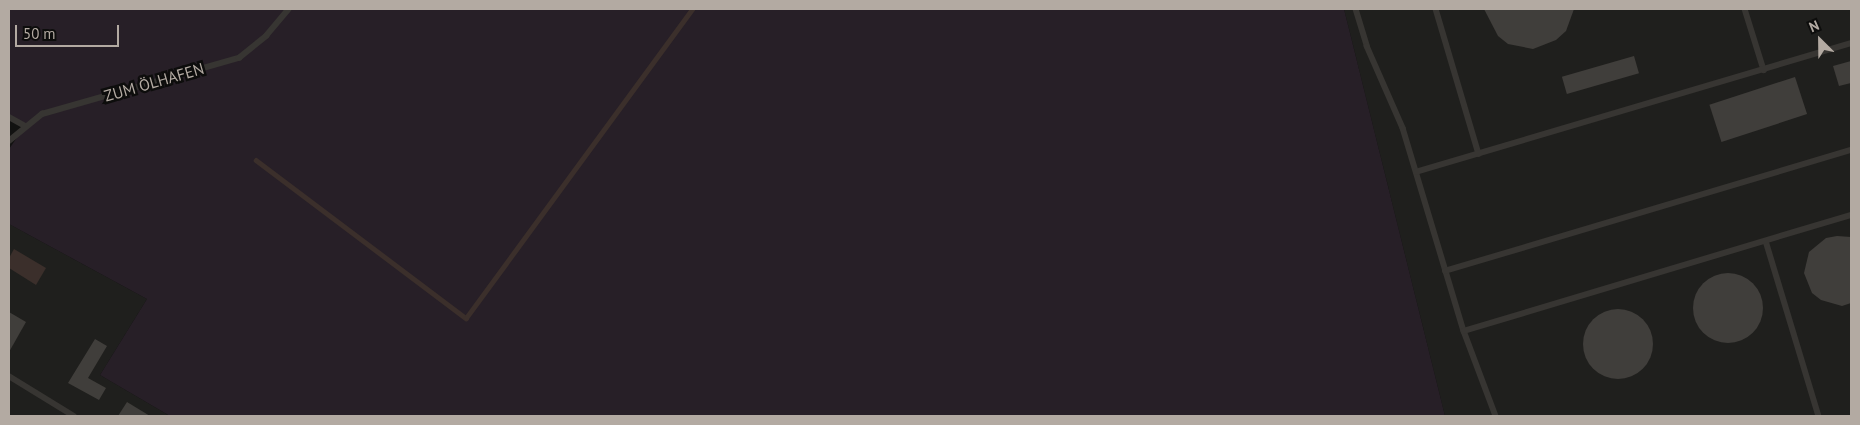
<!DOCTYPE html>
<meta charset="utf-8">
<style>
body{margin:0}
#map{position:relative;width:1860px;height:425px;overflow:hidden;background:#121211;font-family:"PT Sans",sans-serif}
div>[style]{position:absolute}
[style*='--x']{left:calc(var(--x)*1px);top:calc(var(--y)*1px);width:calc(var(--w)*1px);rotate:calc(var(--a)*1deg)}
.built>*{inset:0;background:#1f1f1d}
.green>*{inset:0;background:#271f27}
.water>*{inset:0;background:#3b2f2b}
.stream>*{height:4.5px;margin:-2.25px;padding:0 2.25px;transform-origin:2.25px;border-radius:2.25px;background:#3b2f2b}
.building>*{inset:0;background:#403e3b;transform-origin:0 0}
.round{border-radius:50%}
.lane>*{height:5.5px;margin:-2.75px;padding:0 2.75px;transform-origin:2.75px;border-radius:2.75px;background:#373532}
span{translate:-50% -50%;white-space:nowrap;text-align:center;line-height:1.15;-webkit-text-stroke:5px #0d0d0c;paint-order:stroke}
.street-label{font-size:16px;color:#b3aaa2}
.frame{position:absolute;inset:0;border:10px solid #b3aaa2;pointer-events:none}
.north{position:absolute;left:1795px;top:15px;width:50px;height:50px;-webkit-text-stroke:4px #0d0d0c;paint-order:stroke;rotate:337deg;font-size:14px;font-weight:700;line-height:20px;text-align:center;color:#b3aaa2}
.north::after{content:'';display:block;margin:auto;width:18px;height:22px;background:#b3aaa2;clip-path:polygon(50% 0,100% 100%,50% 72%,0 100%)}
.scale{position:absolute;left:15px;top:25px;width:104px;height:22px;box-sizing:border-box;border:2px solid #b3aaa2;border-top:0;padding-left:6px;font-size:15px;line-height:18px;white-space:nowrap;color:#b3aaa2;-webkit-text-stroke:4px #0d0d0c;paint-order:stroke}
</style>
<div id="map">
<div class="built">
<i style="clip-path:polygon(1344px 9px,1851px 9px,1851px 416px,1445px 416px)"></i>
<i style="clip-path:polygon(9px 224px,147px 299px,100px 375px,170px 416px,9px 416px)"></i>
</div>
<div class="green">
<i style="clip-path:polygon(9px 9px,1344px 9px,1445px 416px,170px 416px,100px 375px,147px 299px,9px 224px,9px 149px,25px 126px,9px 117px)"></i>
</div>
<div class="water">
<i style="clip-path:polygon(14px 249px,46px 268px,36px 285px,9px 268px,9px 258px)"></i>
</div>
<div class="stream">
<i style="--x:256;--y:160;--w:263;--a:37"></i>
<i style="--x:466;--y:318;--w:383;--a:-53.8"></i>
</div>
<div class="building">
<i style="clip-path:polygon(1484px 9px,1574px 9px,1566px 31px,1556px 40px,1533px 49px,1508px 44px,1498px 36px)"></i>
<i style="left:1634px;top:56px;width:18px;height:75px;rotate:74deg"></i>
<i style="clip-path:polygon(1851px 61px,1851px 83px,1839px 86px,1833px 66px)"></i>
<i style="left:1795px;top:77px;width:39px;height:90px;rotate:72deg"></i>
<i style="clip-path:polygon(1837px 236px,1851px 237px,1851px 303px,1842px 306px,1821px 300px,1812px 293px,1804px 273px,1809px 252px,1826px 238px)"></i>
<i class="round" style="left:1693px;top:273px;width:70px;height:70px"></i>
<i class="round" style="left:1583px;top:309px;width:70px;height:70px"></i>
<i style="clip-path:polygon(9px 312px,26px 322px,9px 352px)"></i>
<i style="clip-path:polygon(95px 339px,107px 346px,88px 378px,106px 388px,99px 400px,68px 383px)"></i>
<i style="clip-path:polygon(127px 402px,150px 416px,118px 416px)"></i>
</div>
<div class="lane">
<i style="--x:1356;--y:9;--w:39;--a:73"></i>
<i style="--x:1367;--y:46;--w:90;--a:66.3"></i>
<i style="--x:1403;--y:128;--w:212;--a:73.3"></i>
<i style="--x:1464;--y:331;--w:91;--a:69.4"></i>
<i style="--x:1436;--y:9;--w:151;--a:73.5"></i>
<i style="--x:1745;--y:9;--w:64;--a:72.7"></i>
<i style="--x:9;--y:117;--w:18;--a:29"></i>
<i style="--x:9;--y:141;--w:43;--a:-39.3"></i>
<i style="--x:42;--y:114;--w:205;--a:-15.9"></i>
<i style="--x:239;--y:58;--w:35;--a:-39"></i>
<i style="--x:266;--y:36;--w:35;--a:-50"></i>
<i style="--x:1416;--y:172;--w:454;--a:-16.5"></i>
<i style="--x:1766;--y:241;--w:183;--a:73.2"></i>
<i style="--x:1445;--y:271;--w:424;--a:-16.6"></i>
<i style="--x:1464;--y:331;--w:404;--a:-16.7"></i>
<i style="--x:9;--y:376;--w:76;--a:31.6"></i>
</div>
<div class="street-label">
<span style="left:154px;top:82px;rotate:-16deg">ZUM ÖLHAFEN</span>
</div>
<div class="frame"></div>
<div class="north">N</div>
<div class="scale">50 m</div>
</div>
